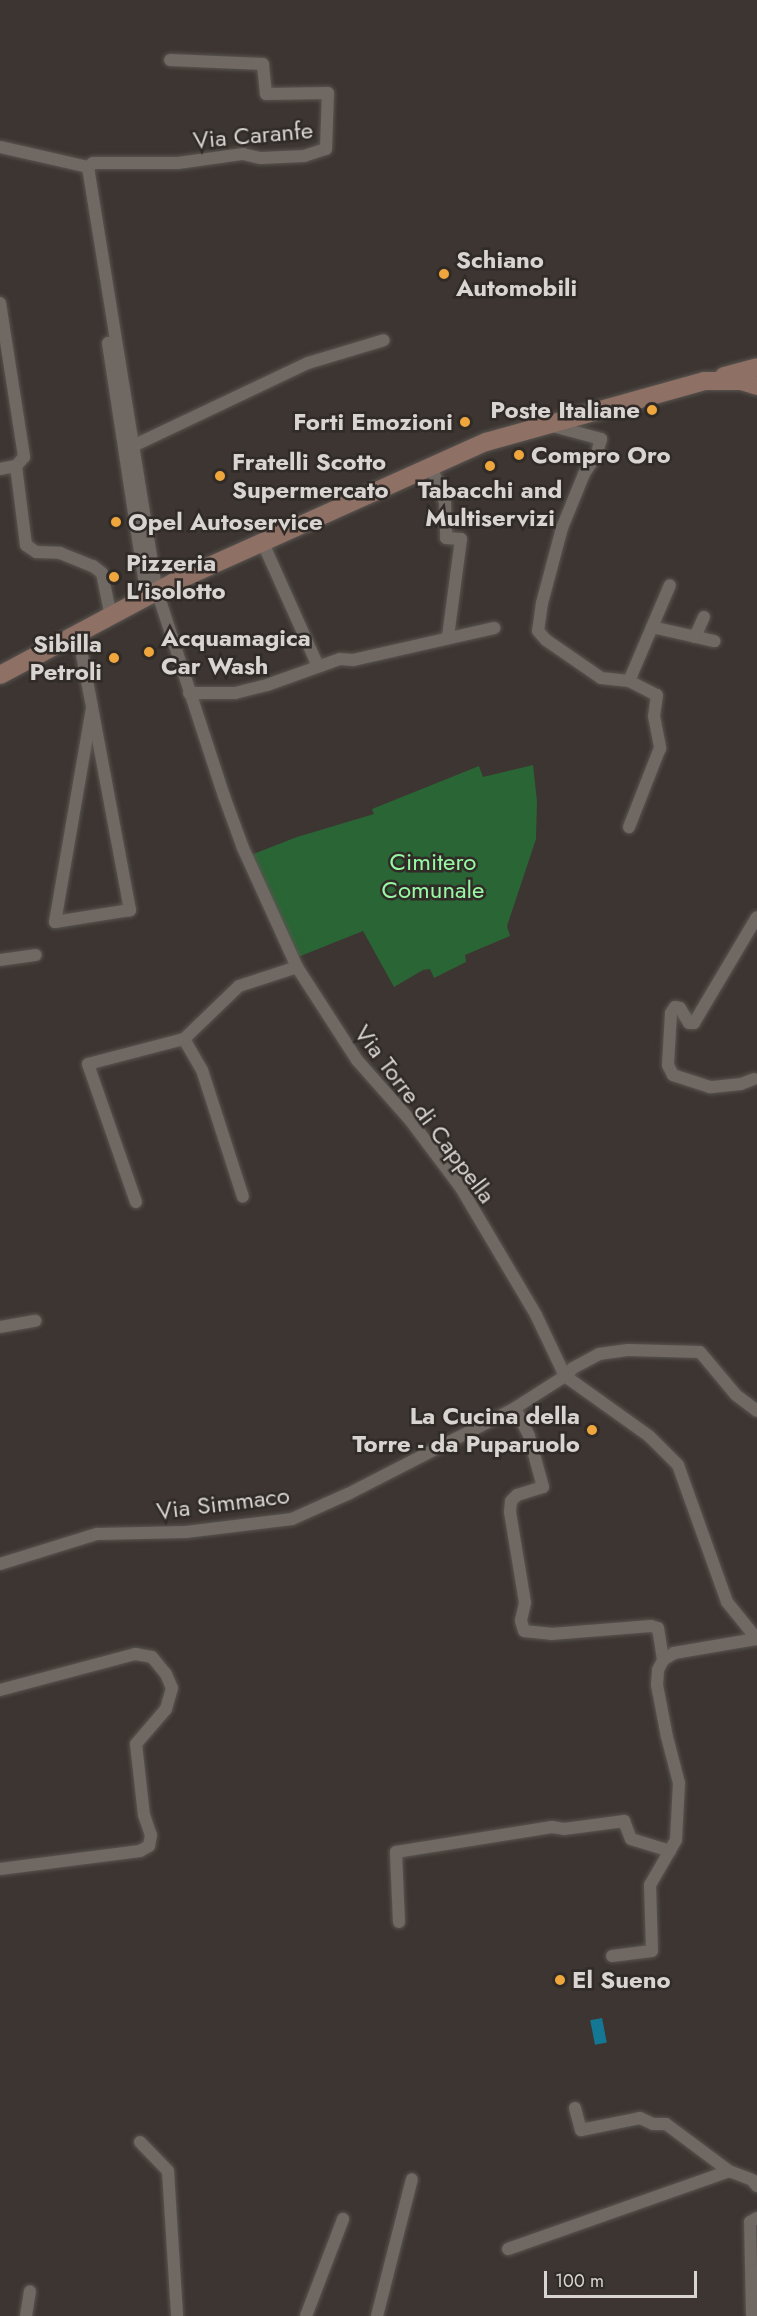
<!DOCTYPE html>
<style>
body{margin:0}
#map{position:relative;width:757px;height:2316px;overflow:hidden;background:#3c3531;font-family:Jost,sans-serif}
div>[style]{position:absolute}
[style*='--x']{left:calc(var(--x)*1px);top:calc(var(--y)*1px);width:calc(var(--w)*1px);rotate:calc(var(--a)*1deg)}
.green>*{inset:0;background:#2a6535}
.water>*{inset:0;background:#147895;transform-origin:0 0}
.roads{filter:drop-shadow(0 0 2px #595450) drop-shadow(0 0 2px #595450)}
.street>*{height:12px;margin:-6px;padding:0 6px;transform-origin:6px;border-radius:6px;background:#6f6863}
.secondary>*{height:18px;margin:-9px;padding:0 9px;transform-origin:9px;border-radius:9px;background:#8e7065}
.dots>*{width:16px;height:16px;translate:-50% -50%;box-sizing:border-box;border:3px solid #312b27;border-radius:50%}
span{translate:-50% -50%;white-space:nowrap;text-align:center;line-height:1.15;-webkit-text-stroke:5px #312b27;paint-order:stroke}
.street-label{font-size:24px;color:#d8d4d1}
.poi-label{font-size:24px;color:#d8d4d1;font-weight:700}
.left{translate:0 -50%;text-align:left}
.right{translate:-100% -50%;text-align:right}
.park-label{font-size:24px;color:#97f9a4}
.scale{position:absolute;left:544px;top:2271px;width:153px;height:27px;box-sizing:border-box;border:3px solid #d8d4d1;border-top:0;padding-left:8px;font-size:18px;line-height:21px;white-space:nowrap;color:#d8d4d1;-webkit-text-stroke:4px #312b27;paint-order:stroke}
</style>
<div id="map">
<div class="green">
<i style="clip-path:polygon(533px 765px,537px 801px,536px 839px,507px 926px,510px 936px,465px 955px,466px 962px,434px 978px,430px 969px,423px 970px,394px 987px,363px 931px,298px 957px,251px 855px,297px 837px,374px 814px,372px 809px,479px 766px,483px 777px)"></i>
</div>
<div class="water">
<i style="left:602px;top:2018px;width:25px;height:12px;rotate:79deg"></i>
</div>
<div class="roads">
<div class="street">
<i style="--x:0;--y:147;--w:90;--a:12.8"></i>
<i style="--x:88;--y:167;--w:430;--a:80.8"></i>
<i style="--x:157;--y:591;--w:216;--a:71.9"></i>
<i style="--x:224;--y:796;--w:55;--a:69.9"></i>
<i style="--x:243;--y:848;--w:131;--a:65.6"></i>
<i style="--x:297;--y:967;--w:111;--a:57.2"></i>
<i style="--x:357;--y:1060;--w:80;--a:48.5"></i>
<i style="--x:410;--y:1120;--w:85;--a:53.1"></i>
<i style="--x:461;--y:1188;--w:147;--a:59.4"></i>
<i style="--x:536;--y:1315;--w:68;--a:64.6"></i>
<i style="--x:565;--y:1376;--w:103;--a:35.5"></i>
<i style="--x:649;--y:1436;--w:41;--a:45"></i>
<i style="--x:678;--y:1465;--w:145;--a:70.3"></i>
<i style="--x:727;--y:1602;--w:48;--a:51"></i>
<i style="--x:88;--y:167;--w:6;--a:-39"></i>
<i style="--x:93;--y:163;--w:85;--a:0"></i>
<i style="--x:178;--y:163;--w:66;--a:-7.9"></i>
<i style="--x:243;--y:154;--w:18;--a:13"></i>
<i style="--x:261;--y:158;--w:43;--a:-2.7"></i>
<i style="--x:304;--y:156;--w:23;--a:-18"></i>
<i style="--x:326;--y:149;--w:56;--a:-88"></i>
<i style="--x:328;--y:93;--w:62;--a:179.1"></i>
<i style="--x:266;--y:94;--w:30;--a:-96"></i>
<i style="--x:263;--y:64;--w:93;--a:-177.5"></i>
<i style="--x:0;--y:303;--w:156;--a:81.1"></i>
<i style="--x:24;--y:457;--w:12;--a:132"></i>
<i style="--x:16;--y:466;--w:80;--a:82.8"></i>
<i style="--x:26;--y:545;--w:12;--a:35"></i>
<i style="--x:36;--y:552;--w:24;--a:2"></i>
<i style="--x:60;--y:553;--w:35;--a:22"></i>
<i style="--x:93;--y:566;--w:11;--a:38"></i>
<i style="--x:102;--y:573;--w:45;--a:78.4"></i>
<i style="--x:108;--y:343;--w:257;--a:81.3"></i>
<i style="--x:549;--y:425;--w:54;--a:15.1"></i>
<i style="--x:601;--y:439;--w:18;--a:106"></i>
<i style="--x:596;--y:456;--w:22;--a:124"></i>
<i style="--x:584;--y:474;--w:58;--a:112.2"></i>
<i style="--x:562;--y:528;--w:78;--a:104.9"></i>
<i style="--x:542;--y:603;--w:28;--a:98"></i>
<i style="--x:538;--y:631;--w:12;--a:48"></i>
<i style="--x:546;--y:640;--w:67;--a:34.6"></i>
<i style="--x:601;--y:678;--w:28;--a:6"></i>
<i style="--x:629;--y:681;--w:31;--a:27"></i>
<i style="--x:657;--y:695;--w:21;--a:98"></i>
<i style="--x:654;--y:716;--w:33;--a:79"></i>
<i style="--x:660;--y:748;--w:85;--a:111.4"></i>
<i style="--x:135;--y:445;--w:191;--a:-25.4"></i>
<i style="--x:308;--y:363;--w:79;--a:-16.8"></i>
<i style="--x:431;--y:466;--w:39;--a:69"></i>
<i style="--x:445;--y:502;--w:36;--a:88"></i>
<i style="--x:446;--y:538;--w:15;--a:4"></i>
<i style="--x:461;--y:539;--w:99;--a:97.6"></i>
<i style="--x:0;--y:469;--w:16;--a:-11"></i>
<i style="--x:262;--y:541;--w:137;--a:65.9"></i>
<i style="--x:652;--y:627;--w:64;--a:12.7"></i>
<i style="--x:78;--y:634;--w:74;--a:79.1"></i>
<i style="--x:92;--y:707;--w:207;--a:79.4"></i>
<i style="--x:130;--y:910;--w:76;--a:170.9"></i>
<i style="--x:55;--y:922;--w:218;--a:-80.2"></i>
<i style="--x:695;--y:637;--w:22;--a:-66"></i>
<i style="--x:629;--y:681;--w:104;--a:-66.9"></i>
<i style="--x:189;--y:693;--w:46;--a:0"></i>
<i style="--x:235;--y:693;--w:33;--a:-14"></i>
<i style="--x:267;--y:685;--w:77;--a:-19.6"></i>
<i style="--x:340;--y:659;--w:13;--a:4"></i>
<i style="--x:353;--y:660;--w:145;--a:-12.8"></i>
<i style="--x:0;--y:960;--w:36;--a:-8"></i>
<i style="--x:184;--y:1039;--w:36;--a:60"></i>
<i style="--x:202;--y:1070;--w:133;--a:72.1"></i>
<i style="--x:754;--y:1079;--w:14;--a:159"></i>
<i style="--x:741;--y:1084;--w:31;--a:174"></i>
<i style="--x:710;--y:1087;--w:39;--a:-162"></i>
<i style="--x:673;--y:1075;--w:11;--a:-117"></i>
<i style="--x:668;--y:1065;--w:52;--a:-86.7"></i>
<i style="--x:671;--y:1013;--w:7;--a:-56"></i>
<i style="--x:675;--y:1007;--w:5;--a:11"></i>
<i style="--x:680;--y:1008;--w:17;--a:59"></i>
<i style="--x:689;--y:1023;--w:5;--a:0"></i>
<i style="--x:694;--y:1023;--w:123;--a:-59.3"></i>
<i style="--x:136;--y:1202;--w:146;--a:-109.2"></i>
<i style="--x:88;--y:1064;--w:99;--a:-14.6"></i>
<i style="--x:184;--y:1039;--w:76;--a:-43.9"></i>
<i style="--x:239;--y:986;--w:61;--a:-18.1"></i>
<i style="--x:0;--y:1327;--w:36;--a:-10"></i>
<i style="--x:515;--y:1408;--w:31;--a:63"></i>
<i style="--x:529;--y:1436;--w:53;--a:74.6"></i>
<i style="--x:543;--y:1487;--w:27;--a:163"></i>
<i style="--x:517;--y:1495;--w:8;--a:135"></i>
<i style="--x:511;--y:1501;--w:11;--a:95"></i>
<i style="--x:510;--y:1512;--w:92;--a:80.6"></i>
<i style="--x:525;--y:1603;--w:18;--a:103"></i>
<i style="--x:521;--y:1621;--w:10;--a:73"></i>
<i style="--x:524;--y:1631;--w:27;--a:6"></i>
<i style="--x:551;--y:1634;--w:100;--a:-4.6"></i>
<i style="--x:651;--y:1626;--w:7;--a:16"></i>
<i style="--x:658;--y:1628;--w:32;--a:81"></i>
<i style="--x:0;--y:1564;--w:102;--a:-17.2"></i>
<i style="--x:97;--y:1534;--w:89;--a:-1.3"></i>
<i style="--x:186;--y:1532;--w:107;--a:-7"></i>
<i style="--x:292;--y:1519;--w:61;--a:-24.1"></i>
<i style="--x:348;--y:1494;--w:188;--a:-27.2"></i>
<i style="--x:515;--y:1408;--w:59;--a:-32.6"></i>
<i style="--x:565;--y:1376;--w:11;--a:-45"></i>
<i style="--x:573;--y:1368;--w:30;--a:-28"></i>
<i style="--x:599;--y:1354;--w:29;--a:-8"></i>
<i style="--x:628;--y:1350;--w:72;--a:1.6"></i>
<i style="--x:700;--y:1352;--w:56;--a:50.1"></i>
<i style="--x:736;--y:1395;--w:26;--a:37"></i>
<i style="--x:0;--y:1690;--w:140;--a:-14.9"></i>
<i style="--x:135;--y:1654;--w:17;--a:10"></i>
<i style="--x:152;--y:1657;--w:22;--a:51"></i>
<i style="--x:166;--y:1674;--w:15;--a:67"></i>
<i style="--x:172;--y:1688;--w:22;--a:106"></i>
<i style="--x:166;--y:1709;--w:46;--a:130.6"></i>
<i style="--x:136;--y:1744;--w:71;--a:83.6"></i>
<i style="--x:144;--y:1815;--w:21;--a:71"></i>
<i style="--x:151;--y:1835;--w:11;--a:100"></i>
<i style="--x:149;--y:1846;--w:10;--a:151"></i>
<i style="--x:140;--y:1851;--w:141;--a:172.7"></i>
<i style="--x:399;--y:1922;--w:70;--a:-92.5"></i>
<i style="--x:396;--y:1852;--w:158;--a:-9.1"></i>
<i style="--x:552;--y:1827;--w:12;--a:9"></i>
<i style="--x:564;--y:1829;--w:61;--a:-7.6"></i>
<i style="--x:624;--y:1821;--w:19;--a:69"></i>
<i style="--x:631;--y:1839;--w:41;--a:17.1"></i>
<i style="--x:612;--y:1956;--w:40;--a:-7.1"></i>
<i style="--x:652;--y:1951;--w:66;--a:-91.7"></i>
<i style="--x:650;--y:1885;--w:52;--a:-60"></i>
<i style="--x:676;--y:1840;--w:57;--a:-87"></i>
<i style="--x:679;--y:1783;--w:48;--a:-104.6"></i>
<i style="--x:667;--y:1737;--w:53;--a:-100.9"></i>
<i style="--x:657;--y:1685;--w:15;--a:-86"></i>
<i style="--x:658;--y:1670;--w:11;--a:-63"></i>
<i style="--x:663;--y:1660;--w:13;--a:-32"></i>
<i style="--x:674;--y:1653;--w:83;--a:-9.7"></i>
<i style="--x:575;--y:2108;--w:23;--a:75"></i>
<i style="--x:581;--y:2130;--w:60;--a:-11.5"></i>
<i style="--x:640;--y:2118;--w:14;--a:25"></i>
<i style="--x:653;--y:2124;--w:13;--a:0"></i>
<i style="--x:666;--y:2124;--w:79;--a:36.7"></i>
<i style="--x:140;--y:2142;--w:40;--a:46"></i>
<i style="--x:168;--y:2171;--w:145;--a:86.4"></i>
<i style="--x:508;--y:2249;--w:234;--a:-19.4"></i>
<i style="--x:729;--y:2171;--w:25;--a:21"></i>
<i style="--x:752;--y:2180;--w:8;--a:50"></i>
<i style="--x:752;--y:2314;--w:92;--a:-91.2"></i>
<i style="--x:750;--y:2222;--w:8;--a:-30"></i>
<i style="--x:26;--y:2316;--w:25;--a:-81"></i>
<i style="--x:306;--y:2316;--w:104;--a:-69.1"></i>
<i style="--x:377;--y:2316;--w:141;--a:-75.7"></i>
</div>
<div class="secondary">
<i style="--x:724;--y:376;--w:34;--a:-15"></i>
<i style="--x:0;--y:675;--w:197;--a:-28.1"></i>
<i style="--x:174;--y:582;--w:342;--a:-24.2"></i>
<i style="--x:486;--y:442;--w:226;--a:-15.6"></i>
<i style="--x:704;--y:381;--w:37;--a:0"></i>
<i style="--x:741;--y:381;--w:17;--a:17"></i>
</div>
</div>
<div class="dots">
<i style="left:444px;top:274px;background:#efa73d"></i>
<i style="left:652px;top:410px;background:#efa73d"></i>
<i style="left:465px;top:422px;background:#efa73d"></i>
<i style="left:519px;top:455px;background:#efa73d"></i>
<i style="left:490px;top:466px;background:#efa73d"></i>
<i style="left:220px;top:476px;background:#efa73d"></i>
<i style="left:116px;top:522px;background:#efa73d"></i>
<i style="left:114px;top:577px;background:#efa73d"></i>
<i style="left:149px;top:652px;background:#efa73d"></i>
<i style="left:114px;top:658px;background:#efa73d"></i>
<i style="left:592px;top:1430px;background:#efa73d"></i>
<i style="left:560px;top:1980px;background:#efa73d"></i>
</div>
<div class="street-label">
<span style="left:253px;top:135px;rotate:-5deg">Via Caranfe</span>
<span style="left:425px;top:1114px;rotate:53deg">Via Torre di Cappella</span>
<span style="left:223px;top:1503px;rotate:-7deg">Via Simmaco</span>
</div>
<div class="poi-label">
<span class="left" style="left:456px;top:274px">Schiano<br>Automobili</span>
<span class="right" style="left:640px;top:410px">Poste Italiane</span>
<span class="right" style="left:453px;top:422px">Forti Emozioni</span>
<span class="left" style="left:531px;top:455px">Compro Oro</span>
<span class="left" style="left:232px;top:476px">Fratelli Scotto<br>Supermercato</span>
<span style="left:490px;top:504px">Tabacchi and<br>Multiservizi</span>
<span class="left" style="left:128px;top:522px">Opel Autoservice</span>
<span class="left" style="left:126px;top:577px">Pizzeria<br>L'isolotto</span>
<span class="left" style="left:161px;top:652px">Acquamagica<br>Car Wash</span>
<span class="right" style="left:102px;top:658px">Sibilla<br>Petroli</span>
<span class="right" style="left:580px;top:1430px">La Cucina della<br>Torre - da Puparuolo</span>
<span class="left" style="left:572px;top:1980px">El Sueno</span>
</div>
<div class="park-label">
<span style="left:433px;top:876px">Cimitero<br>Comunale</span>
</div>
<div class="scale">100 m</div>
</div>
